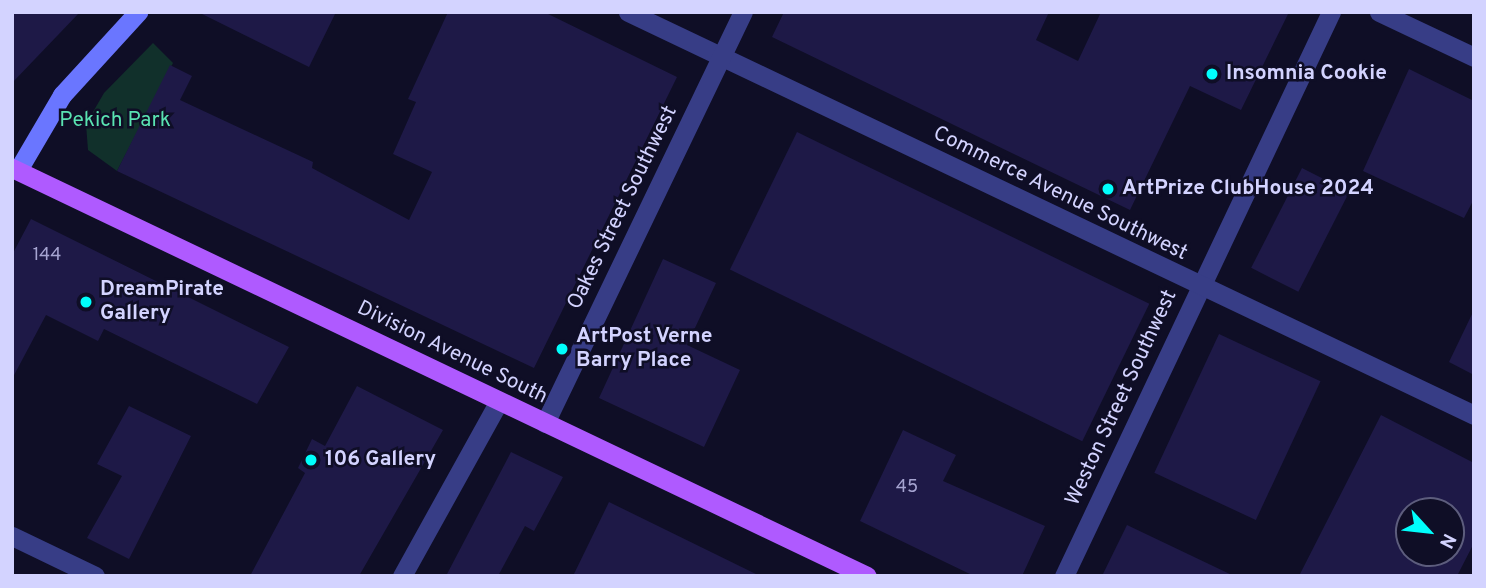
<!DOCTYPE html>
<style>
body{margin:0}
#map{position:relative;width:1486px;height:588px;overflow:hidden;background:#0f0e26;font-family:Overpass,sans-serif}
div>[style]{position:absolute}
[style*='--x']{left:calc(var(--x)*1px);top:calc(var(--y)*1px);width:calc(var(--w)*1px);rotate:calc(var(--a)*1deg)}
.green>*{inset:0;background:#11302b}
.building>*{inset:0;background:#1e1947;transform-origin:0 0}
.minor>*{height:19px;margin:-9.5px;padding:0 9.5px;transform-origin:9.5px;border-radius:9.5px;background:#373d86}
.tertiary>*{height:19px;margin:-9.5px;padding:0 9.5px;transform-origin:9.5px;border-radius:9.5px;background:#373d86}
.secondary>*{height:19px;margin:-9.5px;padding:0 9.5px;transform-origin:9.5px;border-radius:9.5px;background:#6a76ff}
.primary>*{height:19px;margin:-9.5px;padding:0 9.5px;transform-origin:9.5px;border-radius:9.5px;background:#af5aff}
.dots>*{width:19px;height:19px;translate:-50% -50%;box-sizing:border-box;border:4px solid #0f0e26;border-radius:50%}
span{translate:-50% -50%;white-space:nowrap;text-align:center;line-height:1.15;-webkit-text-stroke:5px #0f0e26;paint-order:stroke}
.number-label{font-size:18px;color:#a6a4d1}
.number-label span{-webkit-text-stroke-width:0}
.poi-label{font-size:21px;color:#d3d3ff;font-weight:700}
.left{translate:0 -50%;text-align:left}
.park-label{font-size:21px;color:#5ae3b2}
.street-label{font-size:21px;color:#d3d3ff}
.frame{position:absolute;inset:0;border:14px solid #d3d3ff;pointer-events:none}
.north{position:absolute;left:1395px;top:497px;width:70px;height:70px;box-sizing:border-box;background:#0f0e26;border:2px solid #5d5d7d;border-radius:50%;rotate:117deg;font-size:19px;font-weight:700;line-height:28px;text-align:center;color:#d3d3ff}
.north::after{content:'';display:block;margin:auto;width:24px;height:32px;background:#00fefc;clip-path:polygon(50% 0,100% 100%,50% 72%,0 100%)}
</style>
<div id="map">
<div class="green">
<i style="clip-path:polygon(153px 43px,173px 63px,117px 171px,88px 150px,86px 124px,104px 93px)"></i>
</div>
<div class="building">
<i style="clip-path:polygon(12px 12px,80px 12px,12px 83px)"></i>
<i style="clip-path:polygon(198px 12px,336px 12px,309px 67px)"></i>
<i style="clip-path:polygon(448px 12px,544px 12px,677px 77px,534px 368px,117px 171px,170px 65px,192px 76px,180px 100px,313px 162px,312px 168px,409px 220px,432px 172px,393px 154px,416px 102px,408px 99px)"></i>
<i style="clip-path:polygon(784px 12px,1049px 12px,1036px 40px,1078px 61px,1101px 12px,1289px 12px,1241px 110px,1190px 86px,1130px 210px,772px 37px)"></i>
<i style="clip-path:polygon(1409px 69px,1474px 101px,1474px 199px,1464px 218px,1363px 171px)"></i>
<i style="left:797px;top:132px;width:392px;height:153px;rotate:26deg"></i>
<i style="left:1302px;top:168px;width:53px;height:112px;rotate:27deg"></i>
<i style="clip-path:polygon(31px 219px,289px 347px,257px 404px,104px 329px,98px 341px,46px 315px,12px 379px,12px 255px)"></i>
<i style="clip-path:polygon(663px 259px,716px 283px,687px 345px,740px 370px,704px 447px,599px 398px)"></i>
<i style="clip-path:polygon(1474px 310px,1474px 375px,1449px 362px)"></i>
<i style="left:1219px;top:334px;width:112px;height:153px;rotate:25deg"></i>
<i style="clip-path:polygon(357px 386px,443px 430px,359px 576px,250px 576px,305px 473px,298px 468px,312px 439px,325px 446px)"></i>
<i style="clip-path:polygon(129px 406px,191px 436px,129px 559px,87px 538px,122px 476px,97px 464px)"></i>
<i style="clip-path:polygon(evenodd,1381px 415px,1474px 463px,1474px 543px,1457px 576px,1299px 576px,1381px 415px,1409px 511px,1451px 511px,1451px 553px,1409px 553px,1409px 511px)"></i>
<i style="clip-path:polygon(903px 430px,956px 455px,943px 481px,1045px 526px,1022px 576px,974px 576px,860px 521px)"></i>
<i style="clip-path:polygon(511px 452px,563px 477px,534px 531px,525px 526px,498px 576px,446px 576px)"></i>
<i style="clip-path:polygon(609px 502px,760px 576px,573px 576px)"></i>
<i style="clip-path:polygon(1127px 525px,1234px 576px,1102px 576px)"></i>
</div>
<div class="minor">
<i style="--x:12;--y:536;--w:92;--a:25.7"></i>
<i style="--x:1064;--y:576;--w:624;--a:-64.67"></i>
</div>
<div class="tertiary">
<i style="--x:628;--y:12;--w:937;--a:25.47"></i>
<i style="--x:1379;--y:12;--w:105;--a:25.3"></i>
<i style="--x:545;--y:423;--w:456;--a:-64.3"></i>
<i style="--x:402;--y:576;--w:200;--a:-61"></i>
</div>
<div class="secondary">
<i style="--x:18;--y:170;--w:87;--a:-59.6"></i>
<i style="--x:62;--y:95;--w:113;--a:-47.5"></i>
</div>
<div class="primary">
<i style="--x:12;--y:168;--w:947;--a:25.51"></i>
</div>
<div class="dots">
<i style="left:1212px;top:74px;background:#00fefc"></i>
<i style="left:1108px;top:189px;background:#00fefc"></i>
<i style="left:86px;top:302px;background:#00fefc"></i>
<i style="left:562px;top:349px;background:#00fefc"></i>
<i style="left:311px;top:460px;background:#00fefc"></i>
</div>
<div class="number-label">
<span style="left:47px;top:256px">144</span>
<span style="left:907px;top:488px">45</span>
</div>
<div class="poi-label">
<span class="left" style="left:1226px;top:74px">Insomnia Cookie</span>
<span class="left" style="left:1122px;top:189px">ArtPrize ClubHouse 2024</span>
<span class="left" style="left:100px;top:302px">DreamPirate<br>Gallery</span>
<span class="left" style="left:576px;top:349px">ArtPost Verne<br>Barry Place</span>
<span class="left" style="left:325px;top:460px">106 Gallery</span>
</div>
<div class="park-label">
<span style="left:115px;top:121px">Pekich Park</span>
</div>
<div class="street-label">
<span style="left:1060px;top:194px;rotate:26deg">Commerce Avenue Southwest</span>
<span style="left:623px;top:208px;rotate:-64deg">Oakes Street Southwest</span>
<span style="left:452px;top:353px;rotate:26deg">Division Avenue South</span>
<span style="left:1122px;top:398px;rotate:-65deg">Weston Street Southwest</span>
</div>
<div class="frame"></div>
<div class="north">N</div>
</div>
